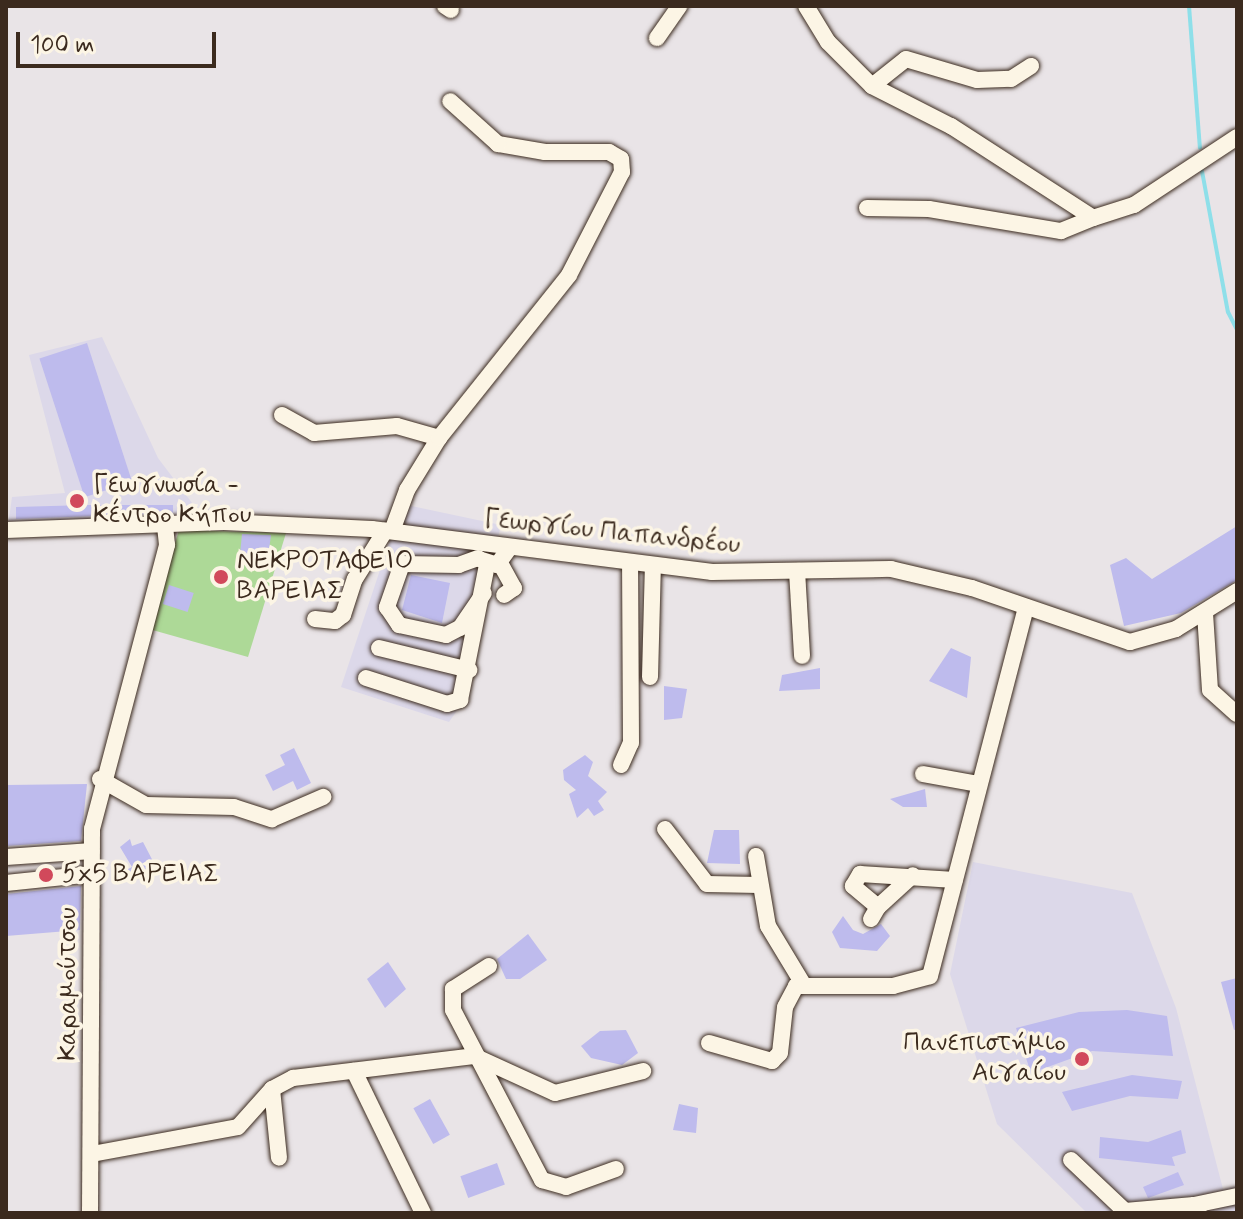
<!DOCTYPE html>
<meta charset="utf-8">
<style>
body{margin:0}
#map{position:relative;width:1243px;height:1219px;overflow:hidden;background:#e9e4e7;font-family:Mynerve,sans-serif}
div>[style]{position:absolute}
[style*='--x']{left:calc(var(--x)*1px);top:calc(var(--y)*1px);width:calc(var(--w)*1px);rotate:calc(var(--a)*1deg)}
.built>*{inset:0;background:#dcd8e9}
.green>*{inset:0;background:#add997}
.stream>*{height:4px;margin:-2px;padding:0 2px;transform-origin:2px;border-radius:2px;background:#8edfe9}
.building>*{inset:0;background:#bebbed;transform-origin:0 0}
.roads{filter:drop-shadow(0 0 2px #3b2a1e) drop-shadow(0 0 2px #3b2a1e)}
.minor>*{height:16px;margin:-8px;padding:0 8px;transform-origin:8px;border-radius:8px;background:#fcf5e5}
.dots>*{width:22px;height:22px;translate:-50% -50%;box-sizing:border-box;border:4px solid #fcf5e5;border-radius:50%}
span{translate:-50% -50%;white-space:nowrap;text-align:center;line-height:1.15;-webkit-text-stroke:7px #fcf5e5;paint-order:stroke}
.poi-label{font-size:26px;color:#3b2a1e}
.left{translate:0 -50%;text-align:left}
.right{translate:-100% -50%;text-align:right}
.street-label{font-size:26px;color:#3b2a1e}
.frame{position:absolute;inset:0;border:8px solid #3b2a1e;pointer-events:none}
.scale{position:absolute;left:16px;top:32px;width:200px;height:36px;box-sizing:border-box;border:4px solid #3b2a1e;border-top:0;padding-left:10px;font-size:24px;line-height:28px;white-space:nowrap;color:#3b2a1e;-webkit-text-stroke:6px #fcf5e5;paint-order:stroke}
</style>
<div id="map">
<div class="built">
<i style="clip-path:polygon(102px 337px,158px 458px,205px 520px,8px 526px,12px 497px,65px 493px,29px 355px)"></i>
<i style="clip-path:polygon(402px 504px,501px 525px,458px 709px,449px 722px,341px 687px)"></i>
<i style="clip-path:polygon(973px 862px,1132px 893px,1176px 1008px,1223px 1189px,1237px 1186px,1237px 1213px,1087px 1213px,997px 1124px,950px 974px)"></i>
</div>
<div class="green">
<i style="clip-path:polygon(179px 530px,286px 533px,248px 657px,149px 629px)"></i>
</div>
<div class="stream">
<i style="--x:1189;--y:6;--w:142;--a:85.6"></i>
<i style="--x:1202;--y:171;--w:143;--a:79.6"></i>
<i style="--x:1228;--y:312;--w:20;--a:63"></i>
</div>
<div class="building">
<i style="left:87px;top:343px;width:146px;height:50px;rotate:72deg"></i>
<i style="clip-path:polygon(87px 505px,173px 505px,173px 513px,16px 519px,16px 507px)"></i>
<i style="clip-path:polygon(1237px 526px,1237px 580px,1181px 613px,1124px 626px,1110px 565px,1126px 558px,1152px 579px)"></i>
<i style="clip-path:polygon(242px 534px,271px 535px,268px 558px,240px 554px)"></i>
<i style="clip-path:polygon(411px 575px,450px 583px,442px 623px,402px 610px)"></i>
<i style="left:169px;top:585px;width:26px;height:20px;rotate:18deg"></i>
<i style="clip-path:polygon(951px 648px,971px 657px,967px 698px,929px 681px)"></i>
<i style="clip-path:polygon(820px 668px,820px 689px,779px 691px,782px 675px)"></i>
<i style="clip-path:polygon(664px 686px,687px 689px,682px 718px,664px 720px)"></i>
<i style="clip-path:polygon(294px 748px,311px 783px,297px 790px,293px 781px,273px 791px,265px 775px,285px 765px,280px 755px)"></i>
<i style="clip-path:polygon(585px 755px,593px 762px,588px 776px,607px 792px,598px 801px,604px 810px,594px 816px,588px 808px,577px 818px,569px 794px,576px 790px,564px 780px,563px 770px)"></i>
<i style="clip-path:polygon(87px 784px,81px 841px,6px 846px,6px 785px)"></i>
<i style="clip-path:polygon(925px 789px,927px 807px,903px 807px,890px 799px)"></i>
<i style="clip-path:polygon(714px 830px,739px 830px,740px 864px,707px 863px)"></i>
<i style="clip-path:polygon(130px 839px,132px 846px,143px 842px,156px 867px,130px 882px,126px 870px,132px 867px,120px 847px)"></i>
<i style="clip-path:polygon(81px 886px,80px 930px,6px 936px,6px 894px)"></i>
<i style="clip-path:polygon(843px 916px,853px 930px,863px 934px,881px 924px,890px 936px,877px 951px,840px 948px,832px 932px)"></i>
<i style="clip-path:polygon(528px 934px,547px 960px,520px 979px,506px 979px,497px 959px)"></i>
<i style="clip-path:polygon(388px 962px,406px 989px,385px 1008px,367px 979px)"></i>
<i style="clip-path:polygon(1237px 978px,1237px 1029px,1234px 1030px,1221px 982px)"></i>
<i style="clip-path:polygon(1127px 1010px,1167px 1016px,1173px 1056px,1092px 1051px,1031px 1073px,1016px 1028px,1079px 1012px)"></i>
<i style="clip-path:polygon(626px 1030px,638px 1053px,622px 1065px,591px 1058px,581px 1046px,600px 1031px)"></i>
<i style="clip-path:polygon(1132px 1075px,1182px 1081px,1178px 1099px,1130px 1096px,1072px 1111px,1062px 1092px)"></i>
<i style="left:430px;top:1099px;width:41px;height:19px;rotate:61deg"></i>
<i style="clip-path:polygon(679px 1104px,698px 1108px,696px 1133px,673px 1130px)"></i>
<i style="clip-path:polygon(1181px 1130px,1186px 1153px,1172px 1157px,1175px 1166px,1099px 1158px,1100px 1137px,1148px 1142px)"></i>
<i style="left:497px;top:1163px;width:23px;height:39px;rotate:70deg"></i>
<i style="clip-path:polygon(1178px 1172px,1184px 1185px,1148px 1198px,1143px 1187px)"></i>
</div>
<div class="roads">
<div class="minor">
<i style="--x:445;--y:6;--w:7;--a:34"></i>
<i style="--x:806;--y:6;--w:42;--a:58.6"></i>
<i style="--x:828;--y:42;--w:62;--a:45"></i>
<i style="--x:872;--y:86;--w:89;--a:26.9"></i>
<i style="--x:951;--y:126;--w:169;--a:32.9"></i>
<i style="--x:1093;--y:218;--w:43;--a:-17.6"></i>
<i style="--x:1134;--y:205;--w:123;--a:-33.4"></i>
<i style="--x:657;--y:38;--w:39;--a:-55"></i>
<i style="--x:872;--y:86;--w:43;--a:-38.5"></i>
<i style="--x:906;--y:59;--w:74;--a:16.5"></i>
<i style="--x:977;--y:80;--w:34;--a:-2"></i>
<i style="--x:1011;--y:79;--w:24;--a:-33"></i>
<i style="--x:867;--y:208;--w:62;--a:0.9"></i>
<i style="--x:929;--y:209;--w:134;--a:9.5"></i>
<i style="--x:1061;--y:231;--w:35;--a:-22"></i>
<i style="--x:282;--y:415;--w:37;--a:29"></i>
<i style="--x:314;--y:433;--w:83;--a:-4.8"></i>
<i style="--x:397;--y:426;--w:44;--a:15.9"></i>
<i style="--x:6;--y:530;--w:218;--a:-2.1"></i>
<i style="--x:224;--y:522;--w:148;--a:2.7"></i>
<i style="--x:372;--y:529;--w:343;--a:7.2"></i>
<i style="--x:712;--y:572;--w:179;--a:-1"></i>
<i style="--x:891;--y:569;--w:83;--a:13.2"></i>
<i style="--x:972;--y:588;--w:167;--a:18.9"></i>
<i style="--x:1130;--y:642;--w:48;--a:-15.8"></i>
<i style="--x:1176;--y:629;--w:72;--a:-31.9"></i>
<i style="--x:392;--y:531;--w:44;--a:-69.9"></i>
<i style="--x:407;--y:490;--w:61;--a:-58.4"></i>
<i style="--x:439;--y:438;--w:208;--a:-51.4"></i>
<i style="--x:569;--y:275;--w:116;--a:-62.8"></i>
<i style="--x:622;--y:172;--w:13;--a:-94"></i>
<i style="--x:621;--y:159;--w:14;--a:-150"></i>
<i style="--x:609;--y:152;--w:64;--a:180"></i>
<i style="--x:545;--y:152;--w:48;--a:-170.3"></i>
<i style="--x:498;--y:144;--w:64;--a:-138.1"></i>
<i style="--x:478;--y:558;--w:20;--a:160"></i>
<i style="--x:459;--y:565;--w:57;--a:-179"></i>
<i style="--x:402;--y:564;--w:46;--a:109.2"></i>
<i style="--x:387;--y:607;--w:22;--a:56"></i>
<i style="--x:399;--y:625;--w:48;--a:12"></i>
<i style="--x:446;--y:635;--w:16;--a:-27"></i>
<i style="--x:460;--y:628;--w:42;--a:-55.6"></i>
<i style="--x:479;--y:559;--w:19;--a:18"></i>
<i style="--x:497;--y:565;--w:22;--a:-54"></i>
<i style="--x:500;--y:563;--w:29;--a:61"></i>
<i style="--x:514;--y:588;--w:12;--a:145"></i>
<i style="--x:797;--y:571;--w:85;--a:86.6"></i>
<i style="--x:1205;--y:613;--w:77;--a:86.3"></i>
<i style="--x:1210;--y:690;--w:36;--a:42"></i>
<i style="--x:315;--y:619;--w:20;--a:6"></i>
<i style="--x:335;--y:621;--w:10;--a:-37"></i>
<i style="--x:343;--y:615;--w:38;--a:-72"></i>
<i style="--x:355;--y:579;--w:57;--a:-58"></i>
<i style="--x:379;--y:648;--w:93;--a:13.7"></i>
<i style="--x:650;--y:677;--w:111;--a:-88.5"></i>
<i style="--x:366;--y:678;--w:85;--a:17.8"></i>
<i style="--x:447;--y:704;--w:14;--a:-17"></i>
<i style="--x:460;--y:700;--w:138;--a:-78.7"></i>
<i style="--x:621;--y:765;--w:24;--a:-66"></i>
<i style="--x:631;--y:743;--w:180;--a:-90.3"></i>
<i style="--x:923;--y:774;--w:56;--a:10.3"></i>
<i style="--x:100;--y:779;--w:53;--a:29.5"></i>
<i style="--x:146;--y:805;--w:88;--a:1.3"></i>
<i style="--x:234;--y:807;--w:40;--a:18"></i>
<i style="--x:272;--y:819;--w:56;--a:-23.3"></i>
<i style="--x:665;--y:829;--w:69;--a:52.6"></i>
<i style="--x:707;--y:884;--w:52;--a:1.1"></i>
<i style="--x:756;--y:856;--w:71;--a:80.3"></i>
<i style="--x:768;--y:926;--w:68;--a:58.9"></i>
<i style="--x:6;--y:857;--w:86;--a:-4"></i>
<i style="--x:6;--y:883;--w:87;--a:-5.9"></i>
<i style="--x:878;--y:907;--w:47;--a:-42.4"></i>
<i style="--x:871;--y:919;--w:14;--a:-60"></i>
<i style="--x:878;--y:907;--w:33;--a:-140"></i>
<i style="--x:853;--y:886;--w:14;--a:-60"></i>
<i style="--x:860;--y:874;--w:95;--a:3.6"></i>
<i style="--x:489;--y:966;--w:43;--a:147.4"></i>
<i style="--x:453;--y:989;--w:21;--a:90"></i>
<i style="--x:453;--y:1010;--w:192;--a:62.4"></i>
<i style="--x:542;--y:1180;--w:25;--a:16"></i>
<i style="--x:566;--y:1187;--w:53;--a:-19.8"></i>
<i style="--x:709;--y:1043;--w:66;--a:15.9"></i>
<i style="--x:772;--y:1061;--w:11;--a:-45"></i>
<i style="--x:780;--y:1053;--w:46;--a:-83.8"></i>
<i style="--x:785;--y:1007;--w:24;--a:-62"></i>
<i style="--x:796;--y:986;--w:97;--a:0"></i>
<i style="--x:893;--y:986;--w:38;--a:-15"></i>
<i style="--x:930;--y:976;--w:381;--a:-75.4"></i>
<i style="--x:354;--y:1071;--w:158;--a:64.1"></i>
<i style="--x:272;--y:1089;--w:69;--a:84.2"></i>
<i style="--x:92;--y:1154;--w:148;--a:-10.5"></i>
<i style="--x:238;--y:1127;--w:51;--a:-48.2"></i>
<i style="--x:272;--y:1089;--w:24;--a:-28"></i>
<i style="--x:293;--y:1078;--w:182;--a:-6.9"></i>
<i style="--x:474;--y:1056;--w:89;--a:24.6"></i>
<i style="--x:555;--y:1093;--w:91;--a:-14"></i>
<i style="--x:1071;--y:1160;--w:74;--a:43.4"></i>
<i style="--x:1125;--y:1211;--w:69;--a:-5"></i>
<i style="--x:1194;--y:1205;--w:15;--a:148"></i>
<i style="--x:90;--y:1213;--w:384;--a:-89.7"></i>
<i style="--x:92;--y:829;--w:294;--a:-75.2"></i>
<i style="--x:167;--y:545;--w:19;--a:-96"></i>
<i style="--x:1199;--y:1213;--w:9;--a:-122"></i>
<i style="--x:1194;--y:1205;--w:44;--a:-11.8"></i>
</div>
</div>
<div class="dots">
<i style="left:77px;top:501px;background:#d1495b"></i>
<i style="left:221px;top:577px;background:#d1495b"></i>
<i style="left:46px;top:875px;background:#d1495b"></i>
<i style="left:1082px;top:1059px;background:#d1495b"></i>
</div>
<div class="poi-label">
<span class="left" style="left:93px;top:501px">Γεωγνωσία -<br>Κέντρο Κήπου</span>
<span class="left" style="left:237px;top:577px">ΝΕΚΡΟΤΑΦΕΙΟ<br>ΒΑΡΕΙΑΣ</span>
<span class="left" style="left:62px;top:875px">5x5 ΒΑΡΕΙΑΣ</span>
<span class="right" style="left:1066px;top:1059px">Πανεπιστήμιο<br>Αιγαίου</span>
</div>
<div class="street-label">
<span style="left:612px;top:533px;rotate:6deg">Γεωργίου Παπανδρέου</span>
<span style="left:69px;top:984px;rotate:-90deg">Καραμούτσου</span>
</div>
<div class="frame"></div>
<div class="scale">100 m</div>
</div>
